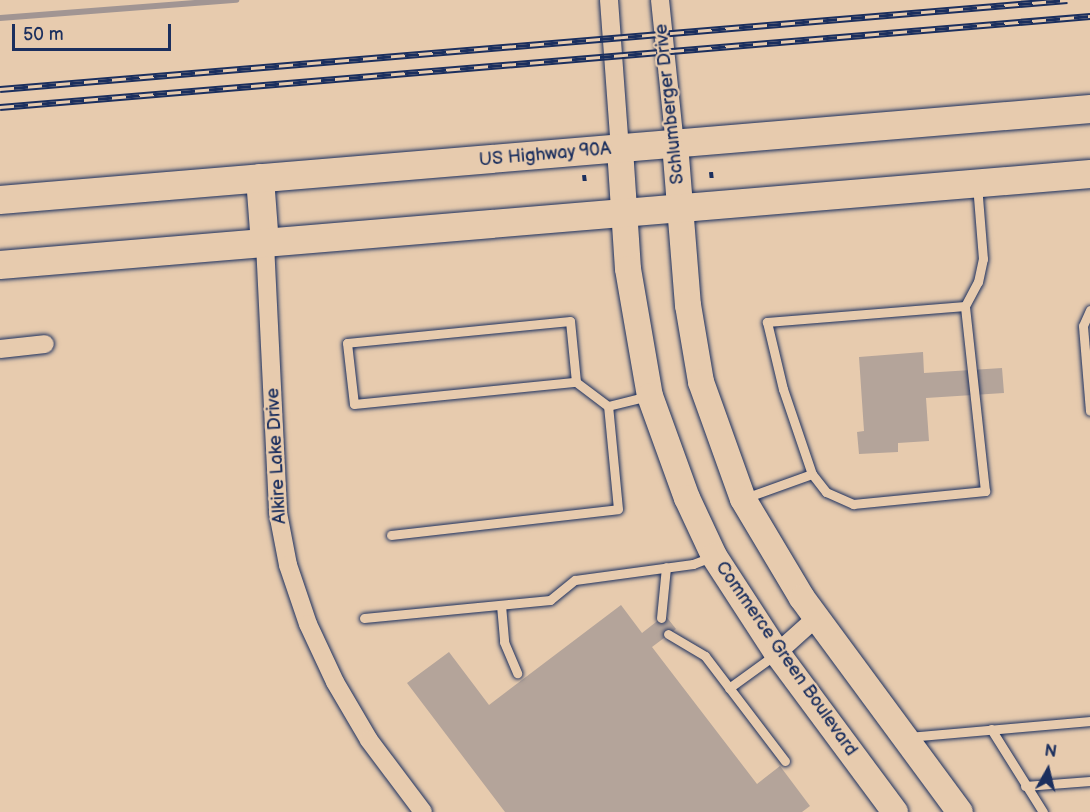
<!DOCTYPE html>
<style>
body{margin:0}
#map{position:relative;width:1090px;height:812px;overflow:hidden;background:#e7cbae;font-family:"Balsamiq Sans",sans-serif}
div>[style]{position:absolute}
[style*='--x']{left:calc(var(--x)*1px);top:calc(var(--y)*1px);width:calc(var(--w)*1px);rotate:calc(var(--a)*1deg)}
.stream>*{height:6px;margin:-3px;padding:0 3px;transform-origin:3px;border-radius:3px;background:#a19593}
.building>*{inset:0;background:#b4a49a}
.path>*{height:4px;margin-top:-2px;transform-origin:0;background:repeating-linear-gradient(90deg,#1b2f5e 0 6px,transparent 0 10.5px)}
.roads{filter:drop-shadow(0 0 2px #1b2f5e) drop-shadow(0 0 2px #1b2f5e)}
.lane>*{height:9px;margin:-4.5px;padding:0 4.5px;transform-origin:4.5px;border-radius:4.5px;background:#e7cbae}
.street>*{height:18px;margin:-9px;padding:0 9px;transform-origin:9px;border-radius:9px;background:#e7cbae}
.secondary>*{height:26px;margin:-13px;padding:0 13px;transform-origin:13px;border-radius:13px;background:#e7cbae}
.primary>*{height:28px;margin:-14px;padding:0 14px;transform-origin:14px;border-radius:14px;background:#e7cbae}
.rail>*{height:7px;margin-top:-3.5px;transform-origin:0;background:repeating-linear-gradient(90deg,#e7cbae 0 14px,#1b2f5e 0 28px);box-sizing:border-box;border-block:2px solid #1b2f5e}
span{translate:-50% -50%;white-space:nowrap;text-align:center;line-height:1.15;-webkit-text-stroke:4.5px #e7cbae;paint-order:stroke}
.street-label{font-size:18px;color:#1b2f5e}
.north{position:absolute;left:1018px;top:740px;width:60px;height:60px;-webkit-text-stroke:4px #e7cbae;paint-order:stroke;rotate:8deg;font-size:16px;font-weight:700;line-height:24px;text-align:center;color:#1b2f5e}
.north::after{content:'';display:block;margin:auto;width:21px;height:27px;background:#1b2f5e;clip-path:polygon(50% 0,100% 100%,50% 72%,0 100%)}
.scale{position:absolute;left:12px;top:24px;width:159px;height:27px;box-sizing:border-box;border:3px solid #1b2f5e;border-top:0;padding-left:8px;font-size:18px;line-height:21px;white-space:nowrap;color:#1b2f5e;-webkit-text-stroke:4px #e7cbae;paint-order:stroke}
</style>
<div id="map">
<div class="stream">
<i style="--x:0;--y:18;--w:237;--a:-4.4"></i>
</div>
<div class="building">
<i style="clip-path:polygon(923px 352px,924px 373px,1002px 368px,1004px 393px,926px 398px,929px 441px,898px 443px,898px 452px,859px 454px,857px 432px,864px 431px,859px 357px)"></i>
<i style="clip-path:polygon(621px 605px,642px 633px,665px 615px,676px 629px,652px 647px,757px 784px,780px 766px,810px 806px,802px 812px,505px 812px,407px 683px,449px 652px,489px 705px)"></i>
</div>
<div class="path">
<i style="--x:711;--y:172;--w:9;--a:84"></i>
<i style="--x:584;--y:175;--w:8;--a:83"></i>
</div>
<div class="roads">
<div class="lane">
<i style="--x:965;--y:306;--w:199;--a:175.4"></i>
<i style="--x:767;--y:322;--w:69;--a:76.6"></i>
<i style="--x:783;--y:389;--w:90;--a:71.2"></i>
<i style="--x:812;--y:474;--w:23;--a:52"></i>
<i style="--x:826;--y:492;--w:30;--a:24"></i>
<i style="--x:853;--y:504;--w:133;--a:-5.6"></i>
<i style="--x:985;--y:491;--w:186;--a:-96.2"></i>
<i style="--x:965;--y:306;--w:27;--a:-62"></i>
<i style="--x:978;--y:282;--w:24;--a:-78"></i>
<i style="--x:983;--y:259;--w:74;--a:-94.6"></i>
<i style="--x:1090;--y:310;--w:17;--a:114"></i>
<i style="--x:1083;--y:326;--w:85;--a:85.3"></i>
<i style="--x:576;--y:382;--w:61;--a:-95.6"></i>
<i style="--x:570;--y:321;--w:224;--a:174.4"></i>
<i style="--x:347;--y:343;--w:61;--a:83.5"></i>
<i style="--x:354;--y:404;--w:223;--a:-5.7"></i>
<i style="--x:576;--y:382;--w:40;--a:37"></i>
<i style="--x:608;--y:406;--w:41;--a:-14"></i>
<i style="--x:745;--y:498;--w:71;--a:-19.7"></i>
<i style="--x:391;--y:535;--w:228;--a:-6.5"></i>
<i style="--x:618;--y:509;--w:103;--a:-95.5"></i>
<i style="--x:501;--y:605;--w:37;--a:85"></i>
<i style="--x:504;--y:642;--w:34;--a:67"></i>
<i style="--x:364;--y:618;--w:187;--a:-5.5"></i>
<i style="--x:550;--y:600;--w:32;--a:-39"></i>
<i style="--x:575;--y:580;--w:119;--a:-7.7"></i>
<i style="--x:693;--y:564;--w:22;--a:-21"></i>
<i style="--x:661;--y:618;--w:51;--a:-84.4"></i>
<i style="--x:668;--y:634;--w:43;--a:30.7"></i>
<i style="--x:705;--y:656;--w:132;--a:52.7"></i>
<i style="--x:729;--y:688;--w:58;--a:-35.9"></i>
<i style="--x:991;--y:729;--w:98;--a:57.9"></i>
<i style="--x:908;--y:737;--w:183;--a:-5"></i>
<i style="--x:1025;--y:786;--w:65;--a:-4.4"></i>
</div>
<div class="street">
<i style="--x:609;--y:0;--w:149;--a:85.8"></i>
<i style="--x:660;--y:0;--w:145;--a:84.1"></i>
<i style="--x:265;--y:244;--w:269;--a:87.2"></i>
<i style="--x:278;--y:513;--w:53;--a:79.1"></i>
<i style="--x:288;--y:565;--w:62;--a:71.3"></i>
<i style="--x:308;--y:624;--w:64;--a:65"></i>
<i style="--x:335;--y:682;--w:67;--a:59.6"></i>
<i style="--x:369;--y:740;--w:90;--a:53.1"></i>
<i style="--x:0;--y:349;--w:45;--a:-6.3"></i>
<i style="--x:777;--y:653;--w:54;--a:-42"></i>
</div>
<div class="secondary">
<i style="--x:675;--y:144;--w:162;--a:85.4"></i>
<i style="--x:688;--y:305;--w:78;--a:80.4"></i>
<i style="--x:701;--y:382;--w:124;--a:70.3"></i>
<i style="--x:743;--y:499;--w:115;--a:59.2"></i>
<i style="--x:802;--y:598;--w:266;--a:53.6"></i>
<i style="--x:620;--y:149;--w:120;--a:86.2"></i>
<i style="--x:628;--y:269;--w:129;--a:80.2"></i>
<i style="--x:650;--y:396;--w:109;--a:70.1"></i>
<i style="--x:687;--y:498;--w:64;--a:65"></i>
<i style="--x:714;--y:556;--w:116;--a:57"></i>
<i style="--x:777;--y:653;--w:198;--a:53.4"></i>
</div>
<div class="primary">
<i style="--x:260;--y:178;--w:66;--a:85.7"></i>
<i style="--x:0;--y:200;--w:1094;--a:-4.77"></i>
<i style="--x:0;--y:265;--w:1094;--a:-4.77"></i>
</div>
</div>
<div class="rail">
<i style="--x:0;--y:89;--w:1071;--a:-4.77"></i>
<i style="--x:0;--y:107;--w:1094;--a:-4.77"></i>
</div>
<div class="street-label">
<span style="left:670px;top:104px;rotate:-96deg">Schlumberger Drive</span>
<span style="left:545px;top:155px;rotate:-5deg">US Highway 90A</span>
<span style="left:277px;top:456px;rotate:-93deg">Alkire Lake Drive</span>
<span style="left:786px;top:659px;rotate:55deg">Commerce Green Boulevard</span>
</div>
<div class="north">N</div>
<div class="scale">50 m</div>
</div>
